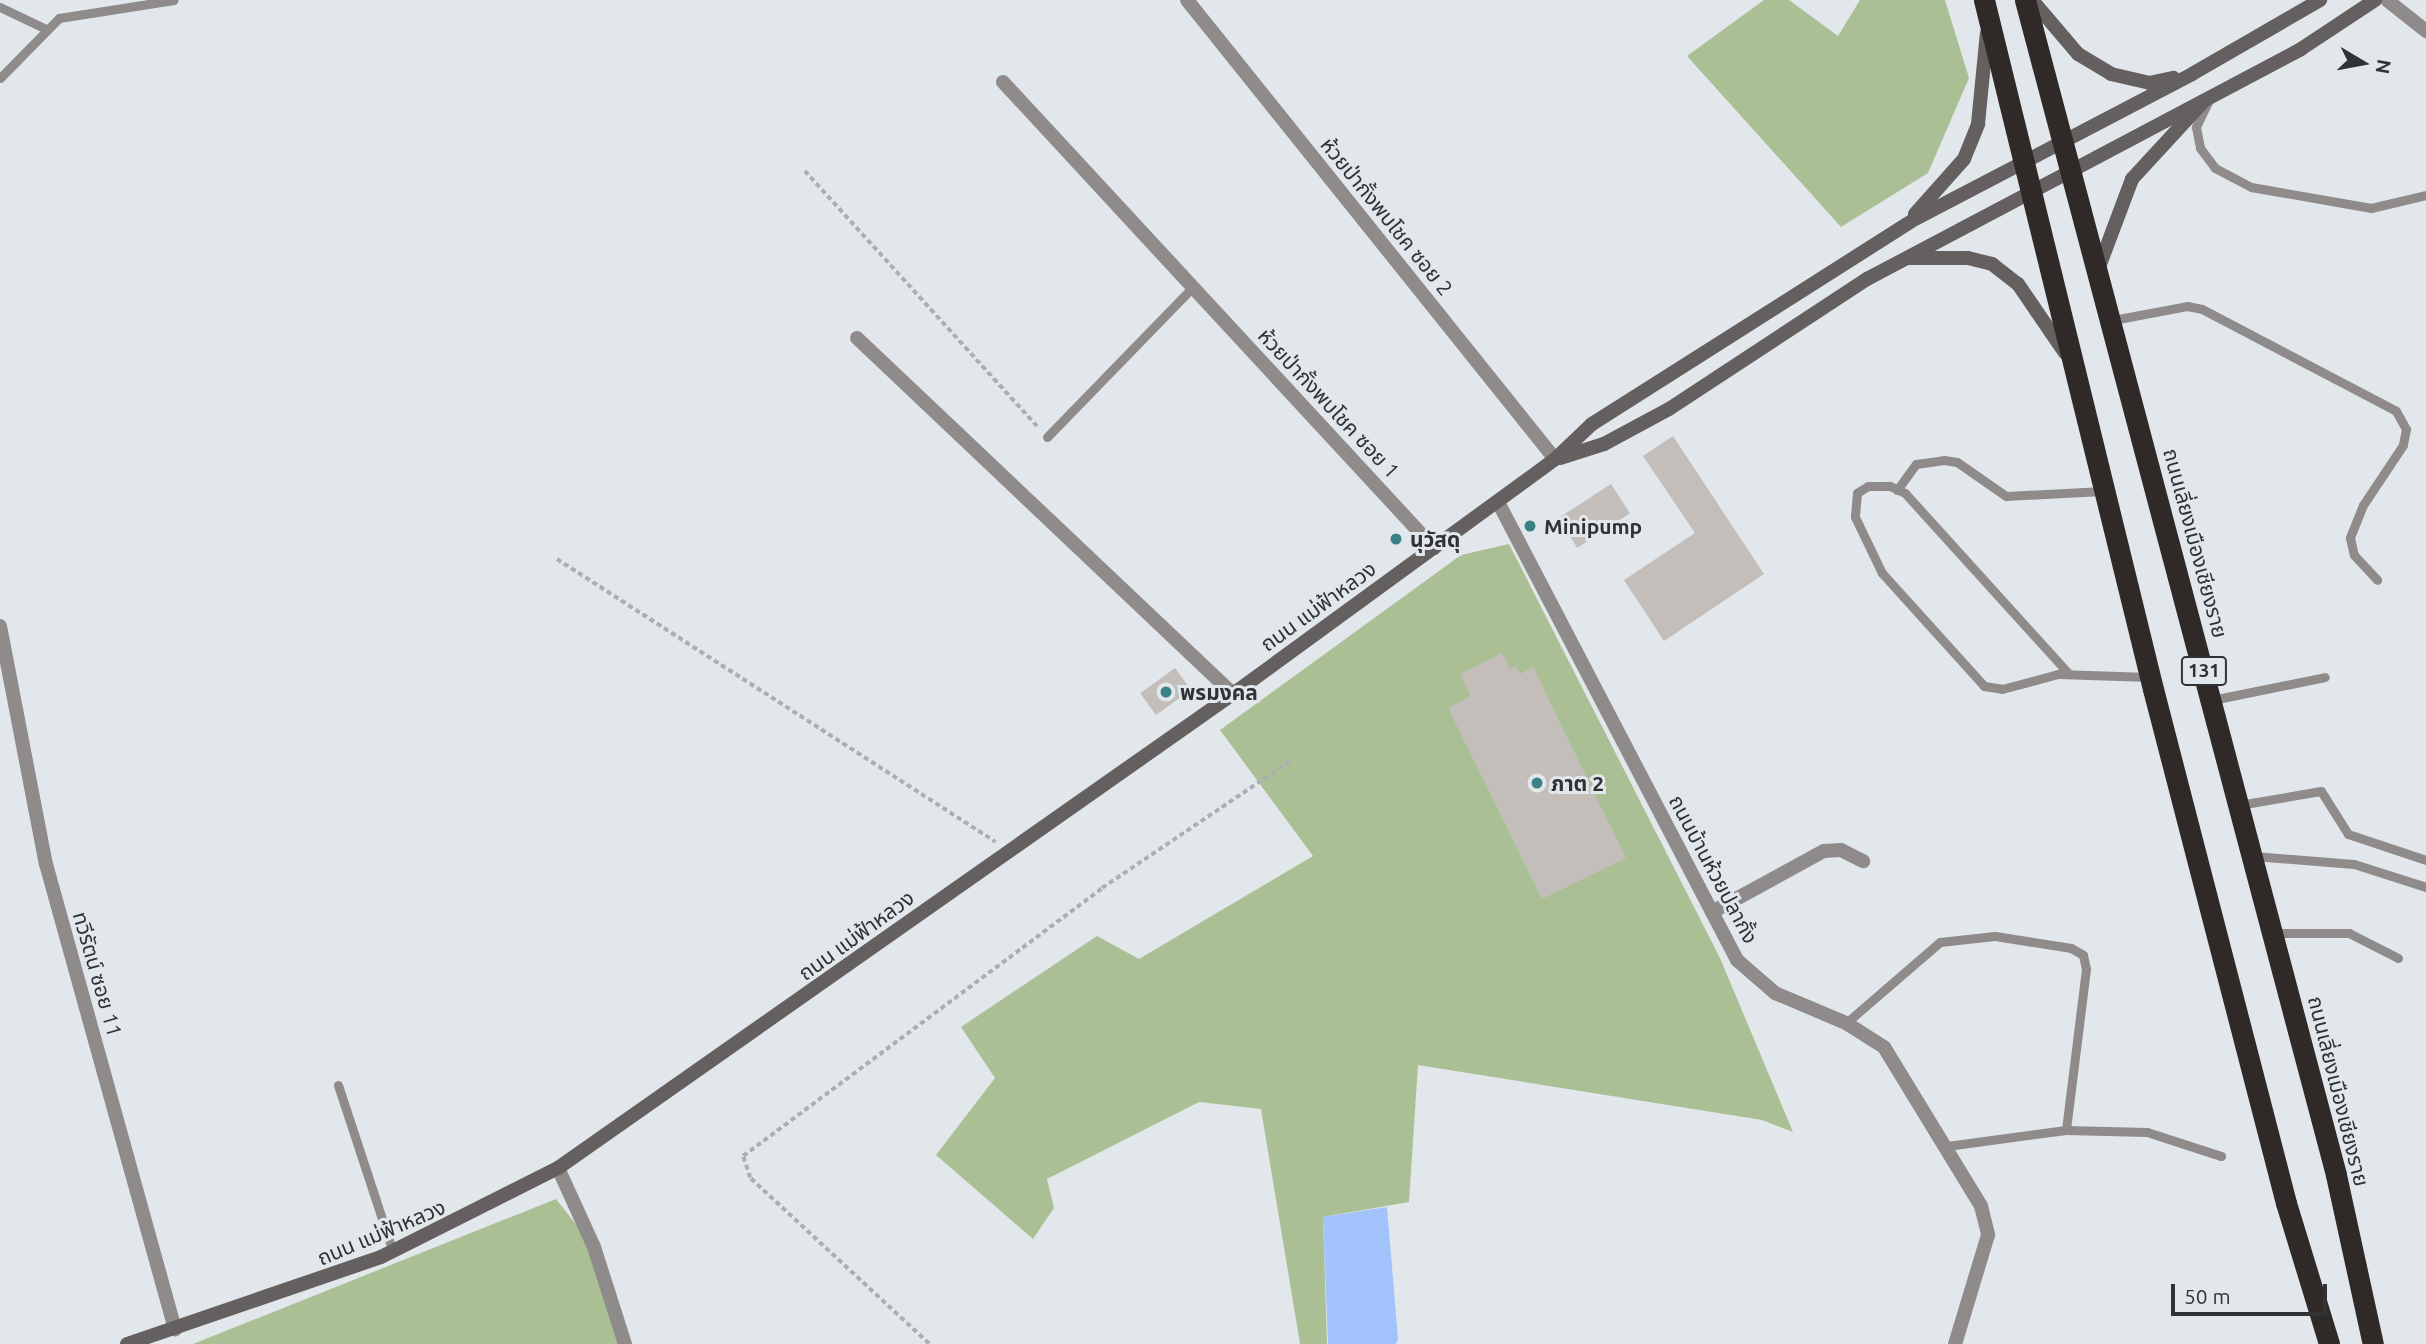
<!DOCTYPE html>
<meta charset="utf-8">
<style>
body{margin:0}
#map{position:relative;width:2426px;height:1344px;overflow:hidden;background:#e2e7ec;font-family:Ubuntu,"Noto Sans Thai",sans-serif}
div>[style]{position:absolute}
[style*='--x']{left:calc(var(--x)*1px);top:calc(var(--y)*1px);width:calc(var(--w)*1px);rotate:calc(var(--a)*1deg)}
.green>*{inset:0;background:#aac094}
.water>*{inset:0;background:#a2c3fb}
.building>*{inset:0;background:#c3beb9;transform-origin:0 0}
.path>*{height:3.5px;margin-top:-1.75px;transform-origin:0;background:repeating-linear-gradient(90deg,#abafb3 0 5px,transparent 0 8.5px)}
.lane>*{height:9px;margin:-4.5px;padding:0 4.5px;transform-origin:4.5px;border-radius:4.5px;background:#8e8b8a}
.street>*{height:14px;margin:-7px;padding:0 7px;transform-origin:7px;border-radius:7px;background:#8e8b8a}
.secondary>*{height:14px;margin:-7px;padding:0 7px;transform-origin:7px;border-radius:7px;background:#64605f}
.highway>*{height:21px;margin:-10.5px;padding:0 10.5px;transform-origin:10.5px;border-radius:10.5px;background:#2f2928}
.dots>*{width:19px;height:19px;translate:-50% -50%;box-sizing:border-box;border:4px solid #e2e7ec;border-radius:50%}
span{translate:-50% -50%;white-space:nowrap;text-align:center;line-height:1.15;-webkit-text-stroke:6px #e2e7ec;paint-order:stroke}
.shield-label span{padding:2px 5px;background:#e2e7ec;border:2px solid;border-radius:5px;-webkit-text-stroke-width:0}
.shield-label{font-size:19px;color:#303234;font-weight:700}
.street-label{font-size:21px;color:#303234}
.poi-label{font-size:21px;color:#303234;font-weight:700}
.left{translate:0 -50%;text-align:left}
.north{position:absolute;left:2328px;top:28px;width:70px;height:70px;-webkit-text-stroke:5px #e2e7ec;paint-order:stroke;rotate:100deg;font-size:19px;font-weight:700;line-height:28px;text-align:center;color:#303234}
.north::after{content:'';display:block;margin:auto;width:24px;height:32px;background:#303234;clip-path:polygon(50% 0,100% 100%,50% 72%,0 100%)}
.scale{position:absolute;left:2171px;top:1284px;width:156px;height:32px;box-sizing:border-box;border:4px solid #303234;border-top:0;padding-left:9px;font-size:21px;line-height:24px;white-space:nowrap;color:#303234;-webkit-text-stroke:5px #e2e7ec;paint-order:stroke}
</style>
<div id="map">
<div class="green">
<i style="clip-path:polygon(1764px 0,1789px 0,1838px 36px,1860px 0,1945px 0,1969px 78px,1928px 173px,1841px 227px,1687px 56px)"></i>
<i style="clip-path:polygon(1509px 544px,1720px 958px,1793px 1132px,1762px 1120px,1418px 1065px,1409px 1202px,1323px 1217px,1327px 1344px,1300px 1344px,1261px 1109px,1199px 1102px,1047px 1179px,1054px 1208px,1033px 1239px,936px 1155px,995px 1078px,961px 1027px,1097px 936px,1139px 959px,1313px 856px,1220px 730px,1461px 555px)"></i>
<i style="clip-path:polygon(556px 1199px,594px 1247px,625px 1344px,193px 1344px)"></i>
</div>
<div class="water">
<i style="clip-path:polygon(1387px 1207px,1398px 1339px,1396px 1344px,1328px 1344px,1323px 1217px)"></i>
</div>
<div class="building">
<i style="clip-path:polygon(1673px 436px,1764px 574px,1664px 641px,1624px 580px,1695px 533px,1643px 456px)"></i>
<i style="left:1611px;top:484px;width:35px;height:63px;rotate:57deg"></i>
<i style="clip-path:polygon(1502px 653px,1510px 669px,1516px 665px,1520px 674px,1533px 667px,1626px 858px,1542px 899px,1448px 708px,1471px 696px,1460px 674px)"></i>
<i style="left:1175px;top:668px;width:27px;height:43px;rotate:54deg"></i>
</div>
<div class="path">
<i style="--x:805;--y:171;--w:345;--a:47.7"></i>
<i style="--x:557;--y:559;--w:522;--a:32.81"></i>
<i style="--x:929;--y:1344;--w:244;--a:-137.2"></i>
<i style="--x:750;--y:1178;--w:23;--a:-108"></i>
<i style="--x:743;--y:1156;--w:448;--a:-36.7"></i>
<i style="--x:1102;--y:888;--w:227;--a:-34"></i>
</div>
<div class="lane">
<i style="--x:0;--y:7;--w:51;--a:25.6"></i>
<i style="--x:0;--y:78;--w:84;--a:-45.5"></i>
<i style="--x:59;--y:18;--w:116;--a:-8.9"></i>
<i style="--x:2208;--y:102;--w:28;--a:116"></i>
<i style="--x:2196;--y:127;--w:21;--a:79"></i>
<i style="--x:2200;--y:148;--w:25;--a:53"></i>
<i style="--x:2215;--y:168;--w:41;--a:27.8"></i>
<i style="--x:2251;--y:187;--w:122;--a:9.9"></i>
<i style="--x:2371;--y:208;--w:57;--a:-13.3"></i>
<i style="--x:2113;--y:320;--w:75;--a:-10.7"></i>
<i style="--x:2187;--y:306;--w:15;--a:11"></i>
<i style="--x:2202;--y:309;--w:219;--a:27.7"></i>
<i style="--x:2396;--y:411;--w:21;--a:61"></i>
<i style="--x:2406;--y:429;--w:16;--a:101"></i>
<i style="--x:2403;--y:445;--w:72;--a:123.7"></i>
<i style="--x:2363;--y:505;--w:35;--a:112"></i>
<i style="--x:2350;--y:538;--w:17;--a:77"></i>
<i style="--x:2354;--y:555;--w:34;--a:47"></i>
<i style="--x:1047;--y:437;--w:209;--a:-45.8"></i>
<i style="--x:1897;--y:490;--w:32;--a:-54"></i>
<i style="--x:1916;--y:464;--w:28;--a:-8"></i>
<i style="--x:1944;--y:460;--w:13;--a:9"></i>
<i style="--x:1957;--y:462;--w:60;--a:34.8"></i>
<i style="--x:2006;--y:496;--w:97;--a:-3"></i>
<i style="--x:2069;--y:674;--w:244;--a:-132.2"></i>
<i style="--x:1905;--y:493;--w:17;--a:-155"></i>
<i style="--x:1890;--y:486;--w:22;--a:180"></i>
<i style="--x:1868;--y:486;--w:13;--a:148"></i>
<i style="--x:1857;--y:493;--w:24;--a:95"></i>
<i style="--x:1855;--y:517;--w:62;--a:64.3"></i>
<i style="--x:1882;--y:573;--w:152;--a:47.9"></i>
<i style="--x:1984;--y:686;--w:18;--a:9"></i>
<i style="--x:2002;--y:689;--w:58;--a:-15"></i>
<i style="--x:2058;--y:674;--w:91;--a:1.9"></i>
<i style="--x:2212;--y:700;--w:115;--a:-11.5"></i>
<i style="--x:2239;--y:805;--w:83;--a:-9.7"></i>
<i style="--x:2321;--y:791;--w:51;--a:57.9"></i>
<i style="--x:2348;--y:834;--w:82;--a:18.4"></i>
<i style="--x:2253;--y:856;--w:101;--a:4.5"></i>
<i style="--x:2354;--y:864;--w:76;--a:17.7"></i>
<i style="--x:2273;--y:933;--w:76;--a:0"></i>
<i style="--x:2349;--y:933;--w:55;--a:27"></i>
<i style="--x:1846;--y:1023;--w:124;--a:-40.8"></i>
<i style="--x:1940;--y:942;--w:55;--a:-6.2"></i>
<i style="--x:1995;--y:936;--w:77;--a:9"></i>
<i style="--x:2071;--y:948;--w:14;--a:30"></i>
<i style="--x:2083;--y:955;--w:14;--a:78"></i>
<i style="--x:2086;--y:969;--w:162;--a:97.1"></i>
<i style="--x:338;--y:1085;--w:176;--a:71.8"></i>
<i style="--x:1947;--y:1146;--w:120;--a:-7.7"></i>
<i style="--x:2066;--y:1130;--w:81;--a:1.4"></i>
<i style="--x:2147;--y:1132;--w:78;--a:18"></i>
</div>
<div class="street">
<i style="--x:1187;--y:0;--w:588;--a:51.28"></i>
<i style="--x:2387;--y:0;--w:50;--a:38.5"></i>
<i style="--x:1003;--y:82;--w:635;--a:47.23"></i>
<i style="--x:857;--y:338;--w:518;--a:43.43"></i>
<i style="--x:1498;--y:502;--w:517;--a:62.44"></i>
<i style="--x:1737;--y:960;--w:50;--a:41"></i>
<i style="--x:1775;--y:993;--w:77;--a:22.9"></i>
<i style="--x:1846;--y:1023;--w:45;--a:32.3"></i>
<i style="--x:1884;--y:1047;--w:186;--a:58.6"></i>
<i style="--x:1981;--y:1206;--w:30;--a:76"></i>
<i style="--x:1988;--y:1235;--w:114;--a:106.8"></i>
<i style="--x:0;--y:626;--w:242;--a:79.1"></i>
<i style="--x:46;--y:864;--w:483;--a:74.5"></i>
<i style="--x:1712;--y:912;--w:128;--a:-28.6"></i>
<i style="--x:1824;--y:851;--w:17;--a:-3"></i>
<i style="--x:1841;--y:850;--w:25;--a:27"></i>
<i style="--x:558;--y:1168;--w:87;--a:65.5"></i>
<i style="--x:594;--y:1247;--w:102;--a:72.3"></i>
</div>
<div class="secondary">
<i style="--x:2032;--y:0;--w:71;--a:49.6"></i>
<i style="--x:2078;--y:54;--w:39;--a:31"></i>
<i style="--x:2111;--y:74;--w:39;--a:13"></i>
<i style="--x:2149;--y:83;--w:25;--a:-12"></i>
<i style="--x:1915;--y:214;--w:74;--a:-48.3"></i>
<i style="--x:1964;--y:159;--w:38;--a:-68"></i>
<i style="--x:1978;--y:124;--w:91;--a:-84.4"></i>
<i style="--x:1909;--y:258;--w:59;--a:0"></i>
<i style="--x:1968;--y:258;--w:25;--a:14"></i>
<i style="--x:1992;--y:264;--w:33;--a:38"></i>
<i style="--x:2018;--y:284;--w:83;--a:55.7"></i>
<i style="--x:2099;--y:267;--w:94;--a:-69.4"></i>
<i style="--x:2132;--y:179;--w:105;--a:-47.3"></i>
<i style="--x:1560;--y:458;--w:46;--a:-17.7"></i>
<i style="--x:1604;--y:444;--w:74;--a:-28.3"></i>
<i style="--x:1669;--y:409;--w:237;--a:-33.3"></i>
<i style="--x:1867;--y:279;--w:491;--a:-27.9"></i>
<i style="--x:2301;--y:49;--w:89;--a:-33.5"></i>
<i style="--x:127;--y:1344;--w:268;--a:-18.9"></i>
<i style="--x:381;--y:1257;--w:198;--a:-26.7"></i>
<i style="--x:558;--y:1168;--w:825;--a:-35.08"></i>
<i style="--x:1233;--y:694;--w:399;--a:-36.1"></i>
<i style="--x:1555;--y:459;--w:51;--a:-43.4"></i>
<i style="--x:1592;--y:424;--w:385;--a:-32.4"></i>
<i style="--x:1917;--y:218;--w:310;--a:-27.6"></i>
<i style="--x:2192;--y:74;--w:148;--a:-30"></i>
</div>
<div class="highway">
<i style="--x:1984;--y:0;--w:709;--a:76.22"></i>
<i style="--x:2153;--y:689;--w:531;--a:75.49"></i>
<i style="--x:2286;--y:1203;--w:147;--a:73"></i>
<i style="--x:2025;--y:0;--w:1215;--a:75.17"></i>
<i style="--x:2336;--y:1175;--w:173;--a:77.7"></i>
</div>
<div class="dots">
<i style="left:1530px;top:526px;background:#3a8385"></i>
<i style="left:1396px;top:539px;background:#3a8385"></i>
<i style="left:1166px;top:692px;background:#3a8385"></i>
<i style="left:1537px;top:783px;background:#3a8385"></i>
</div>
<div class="shield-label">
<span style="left:2204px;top:671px">131</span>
</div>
<div class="street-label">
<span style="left:1387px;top:216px;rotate:51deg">ห้วยป่ากั้งพบโชค ซอย 2</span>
<span style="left:1329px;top:403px;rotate:47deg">ห้วยป่ากั้งพบโชค ซอย 1</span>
<span style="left:2196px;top:543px;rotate:75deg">ถนนเลี่ยงเมืองเชียงราย</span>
<span style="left:1318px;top:606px;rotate:-36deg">ถนน แม่ฟ้าหลวง</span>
<span style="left:1714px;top:869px;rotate:62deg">ถนนบ้านห้วยปลากั้ง</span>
<span style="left:856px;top:935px;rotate:-36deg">ถนน แม่ฟ้าหลวง</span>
<span style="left:98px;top:974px;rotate:74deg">ทวีรัตน์ ซอย 11</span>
<span style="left:2339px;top:1091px;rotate:76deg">ถนนเลี่ยงเมืองเชียงราย</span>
<span style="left:381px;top:1232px;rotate:-23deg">ถนน แม่ฟ้าหลวง</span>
</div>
<div class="poi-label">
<span class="left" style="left:1544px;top:526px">Minipump</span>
<span class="left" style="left:1410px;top:539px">นุวัสดุ</span>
<span class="left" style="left:1180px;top:692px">พรมงคล</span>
<span class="left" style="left:1551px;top:783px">ภาต 2</span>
</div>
<div class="north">N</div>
<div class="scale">50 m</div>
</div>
